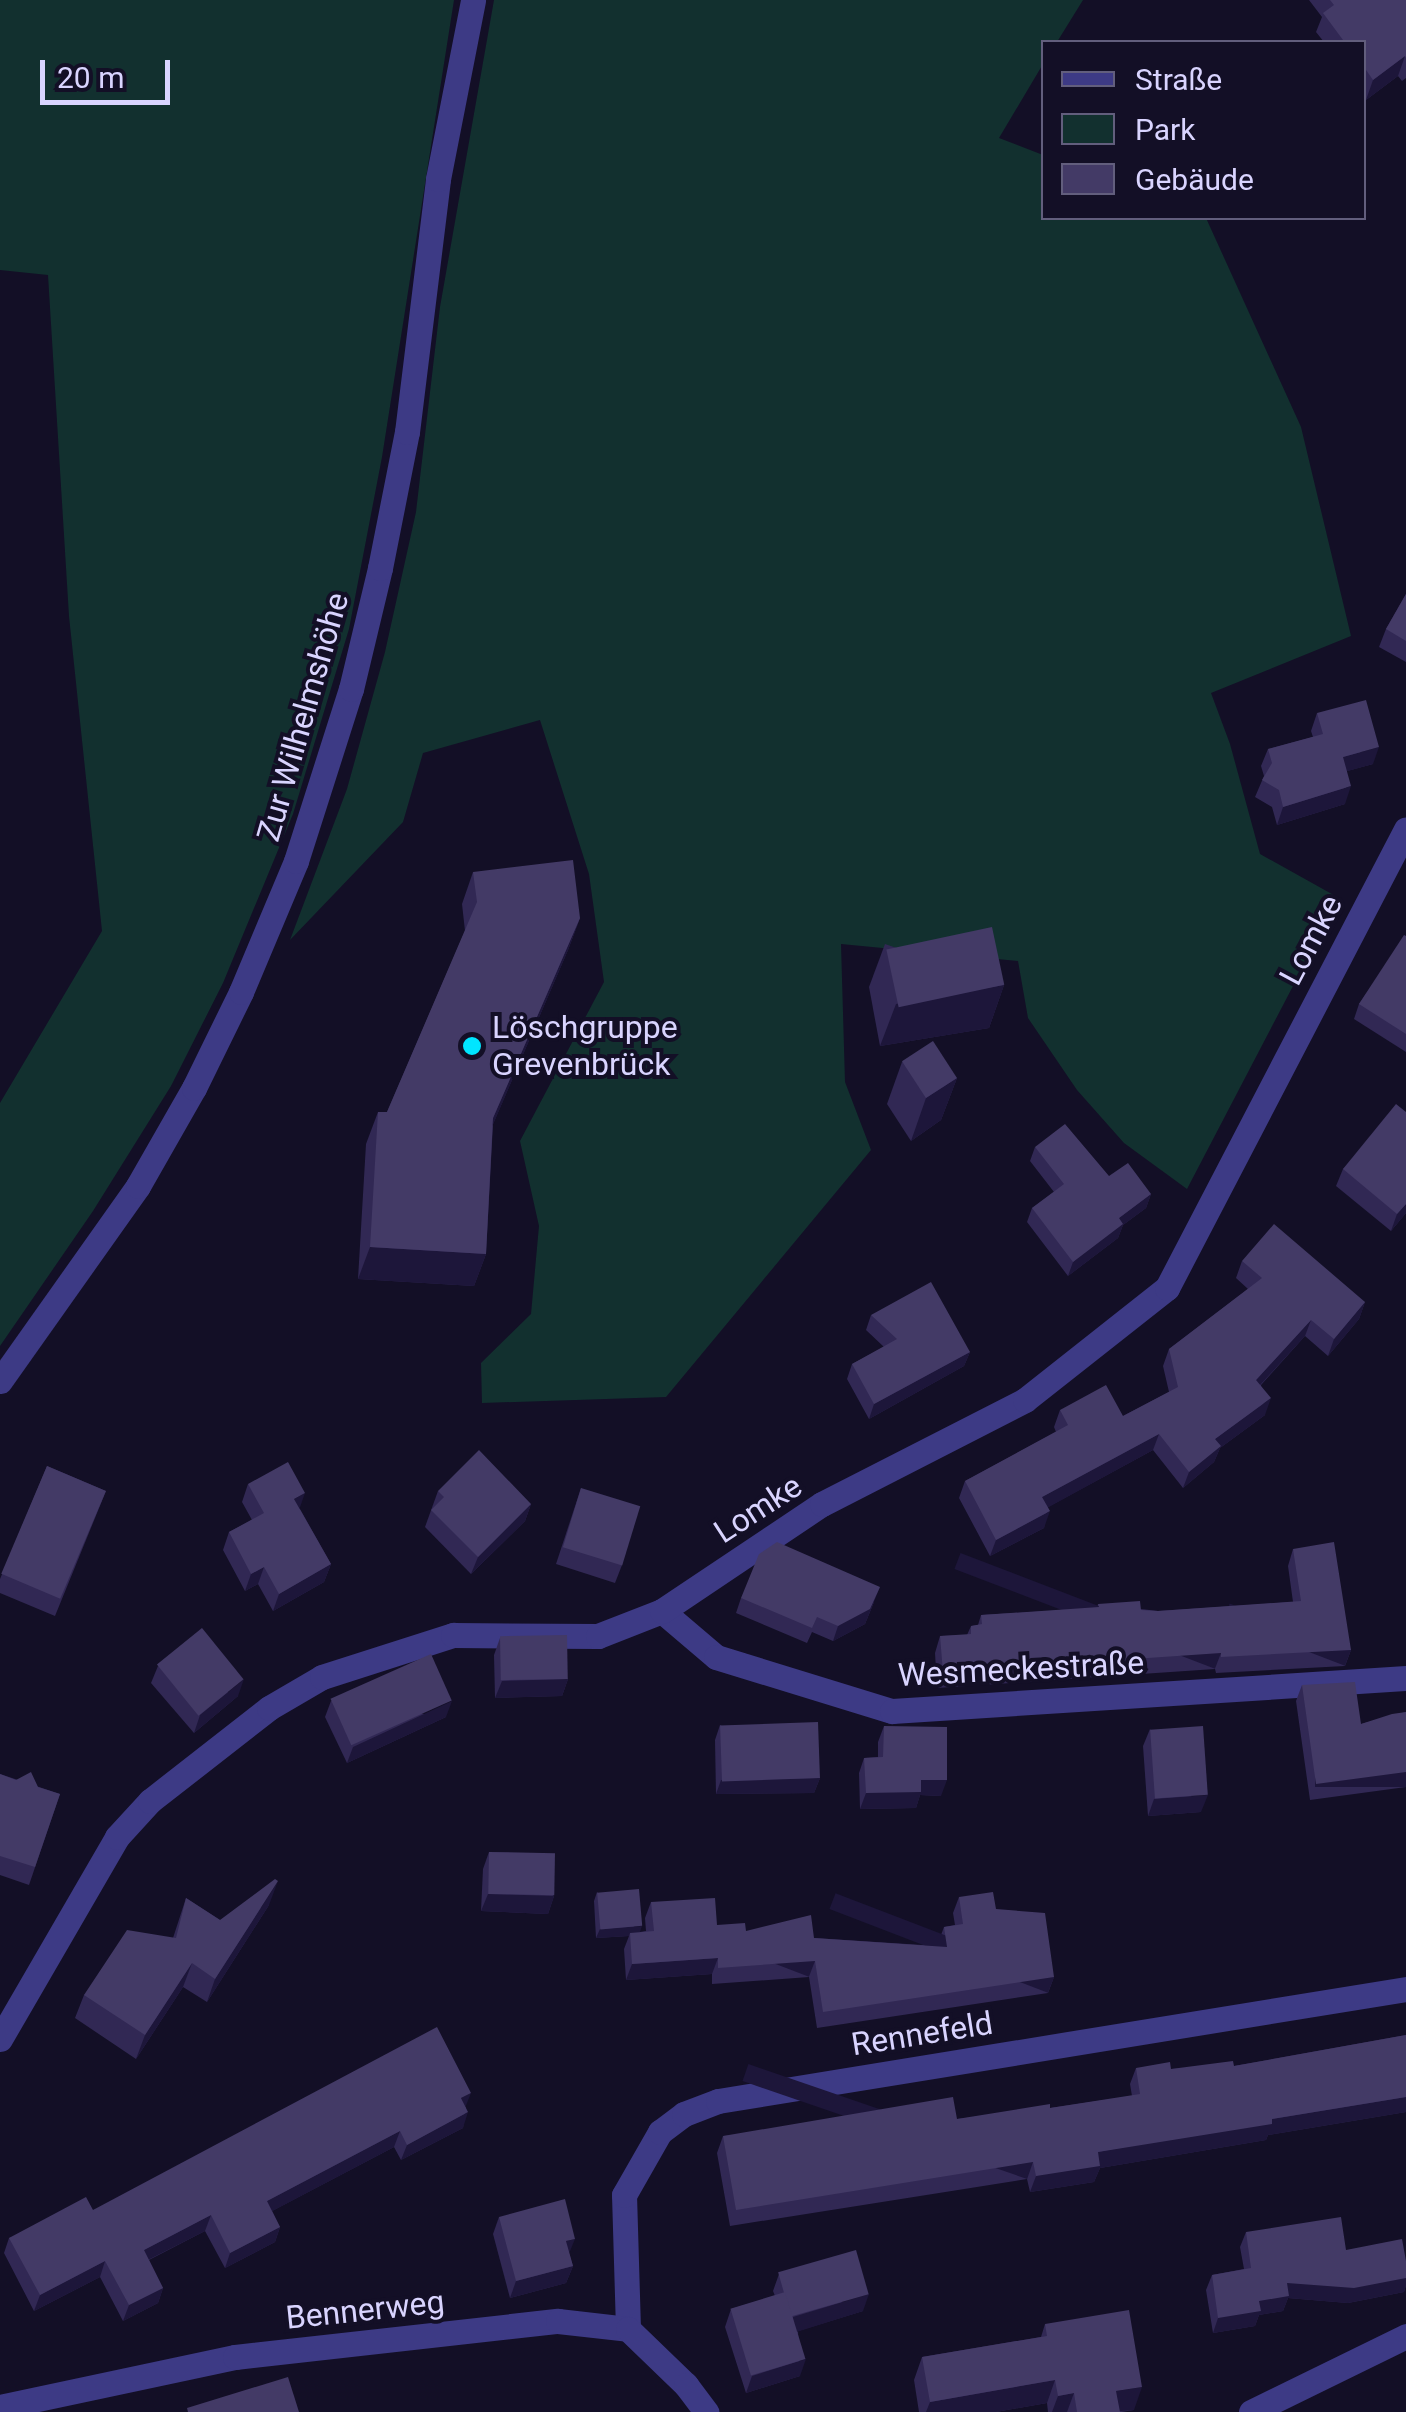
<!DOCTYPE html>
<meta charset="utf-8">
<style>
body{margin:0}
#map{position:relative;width:1406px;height:2412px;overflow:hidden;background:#130f26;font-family:Roboto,sans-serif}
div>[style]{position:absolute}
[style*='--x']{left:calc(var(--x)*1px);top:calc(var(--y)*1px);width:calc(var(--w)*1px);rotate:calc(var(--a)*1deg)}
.green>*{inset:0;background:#12302f}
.minor>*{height:25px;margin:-12.5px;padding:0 12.5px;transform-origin:12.5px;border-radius:12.5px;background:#3d3a85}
.wall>*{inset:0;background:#312854}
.shaded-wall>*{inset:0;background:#1d163a;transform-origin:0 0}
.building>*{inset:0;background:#433a66;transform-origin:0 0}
.dots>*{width:28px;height:28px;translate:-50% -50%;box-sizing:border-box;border:5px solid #130f26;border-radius:50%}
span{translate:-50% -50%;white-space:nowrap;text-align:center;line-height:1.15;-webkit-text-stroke:8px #130f26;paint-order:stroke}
.street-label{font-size:32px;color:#d9d4ff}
.poi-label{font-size:32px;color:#d9d4ff}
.left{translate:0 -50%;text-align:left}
.legend{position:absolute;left:1041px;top:40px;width:325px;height:180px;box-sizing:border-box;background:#130f26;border:2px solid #625e7d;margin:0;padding:12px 18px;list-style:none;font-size:30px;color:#d9d4ff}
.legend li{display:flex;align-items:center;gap:20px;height:50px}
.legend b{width:50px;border:2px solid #625e7d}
.scale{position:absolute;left:40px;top:60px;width:130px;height:45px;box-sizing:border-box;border:5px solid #d9d4ff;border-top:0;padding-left:12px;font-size:30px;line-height:35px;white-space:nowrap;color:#d9d4ff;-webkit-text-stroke:8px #130f26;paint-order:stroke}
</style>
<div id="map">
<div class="green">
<i style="clip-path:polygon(0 0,454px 0,382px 457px,349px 629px,293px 814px,223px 983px,171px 1086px,93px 1211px,0 1346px,0 1103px,102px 931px,69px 616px,48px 275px,0 270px)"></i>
<i style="clip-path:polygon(494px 0,1083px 0,1057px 42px,1044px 42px,1043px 64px,999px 138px,1043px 155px,1044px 218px,1206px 218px,1301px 427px,1351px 636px,1211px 693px,1230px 744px,1260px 854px,1339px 898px,1187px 1189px,1124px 1143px,1077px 1090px,1028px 1018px,1018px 961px,841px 944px,845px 1082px,871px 1150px,666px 1397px,482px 1403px,481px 1363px,531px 1314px,539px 1226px,520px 1141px,604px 982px,589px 874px,540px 720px,423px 753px,403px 822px,290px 940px,347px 789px,385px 652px,416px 512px,440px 307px)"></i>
</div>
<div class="minor">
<i style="--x:0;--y:1381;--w:239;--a:-54.7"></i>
<i style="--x:138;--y:1186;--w:113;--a:-60.3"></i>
<i style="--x:194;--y:1088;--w:107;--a:-63.9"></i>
<i style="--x:241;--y:992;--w:142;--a:-67.2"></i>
<i style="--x:296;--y:861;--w:181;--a:-72.3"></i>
<i style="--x:351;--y:689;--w:124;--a:-76.5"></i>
<i style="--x:380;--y:568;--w:139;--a:-78.8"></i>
<i style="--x:407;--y:432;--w:255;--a:-83"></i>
<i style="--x:438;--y:179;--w:182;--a:-78.9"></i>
<i style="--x:662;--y:1611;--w:71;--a:40.4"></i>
<i style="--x:716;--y:1657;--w:184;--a:17.1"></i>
<i style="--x:892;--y:1711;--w:515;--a:-3.67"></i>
<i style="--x:0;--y:2039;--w:233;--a:-59.9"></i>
<i style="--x:117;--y:1837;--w:49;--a:-47.5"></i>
<i style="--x:150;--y:1801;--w:151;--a:-38"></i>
<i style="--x:269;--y:1708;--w:61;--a:-30.3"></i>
<i style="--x:322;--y:1677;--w:138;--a:-17.8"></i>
<i style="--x:453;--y:1635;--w:145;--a:0.4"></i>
<i style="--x:598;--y:1636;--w:69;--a:-21.3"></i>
<i style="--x:662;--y:1611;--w:192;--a:-33.8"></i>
<i style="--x:822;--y:1504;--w:228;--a:-27.1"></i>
<i style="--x:1025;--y:1400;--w:181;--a:-38.3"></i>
<i style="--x:1167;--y:1288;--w:517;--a:-62.49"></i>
<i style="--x:628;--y:2329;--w:134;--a:-91.7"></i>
<i style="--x:624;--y:2195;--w:73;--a:-60.3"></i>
<i style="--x:660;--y:2132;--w:30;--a:-37"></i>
<i style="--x:684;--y:2114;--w:36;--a:-21"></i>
<i style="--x:718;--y:2101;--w:697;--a:-9.25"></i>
<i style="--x:0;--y:2407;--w:240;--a:-12"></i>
<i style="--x:235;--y:2357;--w:325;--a:-6.4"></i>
<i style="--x:558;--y:2321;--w:70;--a:6.5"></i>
<i style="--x:628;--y:2329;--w:81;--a:44"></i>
<i style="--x:686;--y:2385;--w:34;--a:53"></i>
<i style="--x:1251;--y:2412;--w:173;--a:-26.1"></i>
</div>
<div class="wall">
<i style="clip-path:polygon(1309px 0,1406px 0,1406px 78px,1402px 81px,1398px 76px,1366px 100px,1364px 96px,1364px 42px,1324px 42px,1316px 32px,1322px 17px)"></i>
<i style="clip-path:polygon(1406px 594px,1406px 662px,1379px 647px,1386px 629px)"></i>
<i style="clip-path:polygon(1317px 713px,1373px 764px,1347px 771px,1345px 804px,1277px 825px,1272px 807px,1255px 797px,1264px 776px,1261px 766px,1268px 749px,1313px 737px,1311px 731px)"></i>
<i style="clip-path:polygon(473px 872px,580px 918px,568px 950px,493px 1124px,486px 1254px,474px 1286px,358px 1279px,366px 1144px,378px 1112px,387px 1112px,465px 931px,462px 904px)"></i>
<i style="clip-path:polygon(1406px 936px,1406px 1052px,1354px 1019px,1359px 1004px)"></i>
<i style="clip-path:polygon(885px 944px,1004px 985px,989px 1028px,880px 1046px,869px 987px)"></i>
<i style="clip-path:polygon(902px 1062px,957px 1078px,941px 1120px,911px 1141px,887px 1104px)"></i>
<i style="clip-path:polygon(1406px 1112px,1406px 1213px,1391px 1231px,1336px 1186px,1343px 1169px)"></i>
<i style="clip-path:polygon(1035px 1147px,1151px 1194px,1146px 1208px,1123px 1225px,1118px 1238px,1068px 1276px,1027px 1222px,1032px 1208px,1054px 1192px,1030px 1161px)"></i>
<i style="clip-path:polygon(1242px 1261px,1365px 1302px,1359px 1319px,1328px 1356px,1305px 1336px,1261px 1385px,1265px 1415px,1220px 1448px,1214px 1462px,1183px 1488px,1153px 1450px,1048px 1507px,1044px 1528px,990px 1556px,959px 1498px,965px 1481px,1056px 1432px,1054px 1427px,1060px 1410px,1123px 1416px,1169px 1392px,1163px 1366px,1169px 1349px,1248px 1289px,1236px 1278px)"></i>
<i style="clip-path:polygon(871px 1315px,970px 1352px,964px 1366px,869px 1419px,847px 1379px,852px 1364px,884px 1347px,866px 1330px)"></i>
<i style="clip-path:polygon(47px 1466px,106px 1491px,55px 1616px,0 1593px,0 1579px)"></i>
<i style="clip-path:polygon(248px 1484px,300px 1509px,331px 1564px,324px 1582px,273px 1611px,258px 1584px,245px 1591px,223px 1550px,229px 1532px,252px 1520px,242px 1502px)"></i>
<i style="clip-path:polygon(581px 1488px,622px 1565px,615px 1583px,556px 1564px)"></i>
<i style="clip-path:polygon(438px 1491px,531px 1504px,525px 1521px,471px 1574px,425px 1527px)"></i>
<i style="clip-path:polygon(1293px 1549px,1351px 1650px,1345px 1666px,1216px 1673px,1215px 1669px,937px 1688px,935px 1653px,940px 1636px,967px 1635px,971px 1626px,978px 1625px,981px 1615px,1097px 1608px,1098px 1604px,1158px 1611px,1293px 1602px,1288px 1566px)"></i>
<i style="clip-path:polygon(741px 1598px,874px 1602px,865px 1624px,833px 1641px,812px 1632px,807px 1643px,736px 1613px)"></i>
<i style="clip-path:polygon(500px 1638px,568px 1679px,562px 1696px,495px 1698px,494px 1655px)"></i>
<i style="clip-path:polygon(158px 1666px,238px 1696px,194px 1733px,151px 1683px)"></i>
<i style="clip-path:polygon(1302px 1685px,1361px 1724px,1406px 1712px,1406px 1787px,1310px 1800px,1296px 1701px)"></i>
<i style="clip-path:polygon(331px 1701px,446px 1717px,347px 1763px,325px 1717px)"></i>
<i style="clip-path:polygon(720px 1725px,820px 1778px,814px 1793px,716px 1794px,715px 1740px)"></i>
<i style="clip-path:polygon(884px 1726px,941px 1796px,920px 1795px,916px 1808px,860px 1809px,859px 1773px,864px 1758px,878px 1757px,878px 1742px)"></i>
<i style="clip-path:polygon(1150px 1729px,1201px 1812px,1148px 1816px,1143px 1746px)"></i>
<i style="clip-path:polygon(0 1774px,60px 1794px,29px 1885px,0 1875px)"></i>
<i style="clip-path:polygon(489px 1852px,554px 1896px,548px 1914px,481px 1911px,483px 1869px)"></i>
<i style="clip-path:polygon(597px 1892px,640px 1932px,646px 1931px,645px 1918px,651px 1902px,717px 1925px,746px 1931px,814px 1938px,938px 1946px,938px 1943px,944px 1927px,955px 1925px,953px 1913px,959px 1897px,996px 1909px,1054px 1977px,1048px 1993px,817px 2028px,809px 1977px,712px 1984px,712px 1974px,626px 1980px,624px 1949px,629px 1936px,596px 1938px,594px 1901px)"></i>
<i style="clip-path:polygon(186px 1898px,220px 1920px,269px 1905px,207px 2002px,183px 1987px,136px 2059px,75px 2018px,84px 1995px,173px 1938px)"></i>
<i style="clip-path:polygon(1406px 2035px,1406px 2112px,1268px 2135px,1266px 2140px,1100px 2168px,1094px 2182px,1030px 2192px,1027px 2179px,730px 2226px,717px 2153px,723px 2136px,957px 2119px,1050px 2108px,1132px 2096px,1130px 2084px,1136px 2068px,1171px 2069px,1234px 2066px)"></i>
<i style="clip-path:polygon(466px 2107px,463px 2128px,401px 2160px,394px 2147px,272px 2211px,280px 2227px,275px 2242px,225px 2268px,205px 2231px,149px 2260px,163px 2288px,158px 2303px,123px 2321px,100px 2277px,34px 2311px,4px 2253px,9px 2238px,93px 2210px)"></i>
<i style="clip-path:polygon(499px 2217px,569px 2253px,573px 2266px,566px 2283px,510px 2298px,493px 2234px)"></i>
<i style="clip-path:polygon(1246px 2232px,1406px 2261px,1406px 2285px,1404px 2292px,1348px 2303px,1288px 2298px,1283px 2311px,1259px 2315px,1255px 2326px,1213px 2333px,1206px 2290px,1212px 2275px,1244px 2269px,1240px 2247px)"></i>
<i style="clip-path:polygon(779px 2274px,863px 2311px,798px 2331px,800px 2376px,746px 2393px,725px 2327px,731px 2309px,775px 2296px,773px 2291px)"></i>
<i style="clip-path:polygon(1045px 2324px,1134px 2410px,1121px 2412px,1048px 2412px,1047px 2403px,996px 2412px,919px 2412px,914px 2380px,922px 2357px,1041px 2337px)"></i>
</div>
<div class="shaded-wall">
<i style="clip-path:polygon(1405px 56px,1398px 76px,1366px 100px,1373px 80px)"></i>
<i style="clip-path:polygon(1379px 747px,1373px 764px,1337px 774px,1343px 757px)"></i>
<i style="clip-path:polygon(1351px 786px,1345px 804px,1277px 825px,1283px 807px)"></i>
<i style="clip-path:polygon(580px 918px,568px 950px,482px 1150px,493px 1118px)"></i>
<i style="clip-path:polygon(1004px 985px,989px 1028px,880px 1046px,896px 1004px)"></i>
<i style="clip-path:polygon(957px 1078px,941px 1120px,911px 1141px,926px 1098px)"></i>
<i style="clip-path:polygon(1151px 1194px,1146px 1208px,1123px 1225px,1118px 1238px,1068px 1276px,1073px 1262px,1119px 1218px)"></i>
<i style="clip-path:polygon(1406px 1204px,1406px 1213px,1391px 1231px,1397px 1214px)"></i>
<i style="clip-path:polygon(370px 1247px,486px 1254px,474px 1286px,358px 1279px)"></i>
<i style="clip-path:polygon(1365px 1302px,1359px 1319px,1328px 1356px,1334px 1339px)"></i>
<i style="clip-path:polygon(1311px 1320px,1305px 1336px,1250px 1396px,1256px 1380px)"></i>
<i style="clip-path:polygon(970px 1352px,964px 1366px,869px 1419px,874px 1404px)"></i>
<i style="clip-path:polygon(1271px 1398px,1265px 1415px,1220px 1448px,1214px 1462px,1183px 1488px,1189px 1472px,1215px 1439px)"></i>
<i style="clip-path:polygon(1159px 1434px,1153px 1450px,1036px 1514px,1042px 1497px)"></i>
<i style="clip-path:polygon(305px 1493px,299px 1510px,294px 1499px)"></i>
<i style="clip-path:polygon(531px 1504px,525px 1521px,471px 1574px,478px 1557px)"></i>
<i style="clip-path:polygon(1050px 1511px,1044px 1528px,990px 1556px,996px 1540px)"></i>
<i style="clip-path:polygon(331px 1564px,324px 1582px,273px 1611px,279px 1594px)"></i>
<i style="clip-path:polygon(264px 1567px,258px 1584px,245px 1591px,251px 1574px)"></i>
<i style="clip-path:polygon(880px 1587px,865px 1624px,833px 1641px,838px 1626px)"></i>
<i style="left:1351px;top:1650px;width:17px;height:130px;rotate:111deg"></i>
<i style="left:1221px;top:1653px;width:17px;height:279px;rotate:111deg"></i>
<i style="clip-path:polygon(244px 1679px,238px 1696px,194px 1733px,200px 1715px)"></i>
<i style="clip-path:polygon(568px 1679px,562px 1696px,495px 1698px,502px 1681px)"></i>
<i style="clip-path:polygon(452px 1701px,446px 1717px,347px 1763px,353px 1747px)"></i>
<i style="left:1406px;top:1772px;width:15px;height:91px;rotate:90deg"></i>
<i style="clip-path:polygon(820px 1778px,814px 1793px,716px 1794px,721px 1780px)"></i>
<i style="clip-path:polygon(921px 1780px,947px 1780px,941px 1796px,920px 1795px,916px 1808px,860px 1809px,866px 1793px)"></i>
<i style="clip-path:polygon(1208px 1795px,1201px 1812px,1148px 1816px,1154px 1799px)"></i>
<i style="clip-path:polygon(278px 1881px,269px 1905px,207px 2002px,215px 1979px)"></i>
<i style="clip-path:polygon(488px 1894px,554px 1896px,548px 1914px,481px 1911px)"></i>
<i style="clip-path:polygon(642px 1926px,639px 1935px,630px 1933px,629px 1936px,596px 1938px,600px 1929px)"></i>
<i style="clip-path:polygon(718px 1958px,712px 1974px,626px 1980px,632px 1964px)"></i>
<i style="left:815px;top:1961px;width:17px;height:97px;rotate:111deg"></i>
<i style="clip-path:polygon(192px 1963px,183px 1987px,136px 2059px,145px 2035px)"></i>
<i style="left:1054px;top:1977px;width:17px;height:234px;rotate:111deg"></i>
<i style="clip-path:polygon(471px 2093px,465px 2108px,461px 2098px)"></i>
<i style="clip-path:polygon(1406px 2097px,1406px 2112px,1268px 2135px,1266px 2140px,1100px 2168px,1094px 2182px,1030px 2192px,1036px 2176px,1098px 2152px,1272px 2119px)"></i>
<i style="clip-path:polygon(468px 2112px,463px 2128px,401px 2160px,407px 2145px)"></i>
<i style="clip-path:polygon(400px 2131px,394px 2147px,261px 2217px,267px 2201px)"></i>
<i style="left:1033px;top:2162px;width:18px;height:301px;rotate:109deg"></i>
<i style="clip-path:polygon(211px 2215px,205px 2231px,138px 2265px,144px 2250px)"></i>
<i style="clip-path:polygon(280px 2227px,275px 2242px,225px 2268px,230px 2253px)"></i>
<i style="clip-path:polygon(575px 2239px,568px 2256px,566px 2241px)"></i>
<i style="clip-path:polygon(105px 2261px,100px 2277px,34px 2311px,40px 2295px)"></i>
<i style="clip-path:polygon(573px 2266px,566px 2283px,510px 2298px,516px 2281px)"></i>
<i style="clip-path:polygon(1406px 2278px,1406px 2285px,1404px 2292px,1348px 2303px,1288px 2298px,1283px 2311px,1259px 2315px,1255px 2326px,1213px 2333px,1218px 2318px,1259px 2301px,1287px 2283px)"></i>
<i style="clip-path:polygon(163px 2288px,158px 2303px,123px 2321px,129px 2305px)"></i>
<i style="clip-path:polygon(869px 2294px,863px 2311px,787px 2335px,793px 2317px)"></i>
<i style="clip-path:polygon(806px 2359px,800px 2376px,746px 2393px,752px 2376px)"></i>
<i style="clip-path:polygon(1055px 2380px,1047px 2403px,996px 2412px,926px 2412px,930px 2402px)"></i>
<i style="clip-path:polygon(1142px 2387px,1134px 2410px,1109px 2412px,1116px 2391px)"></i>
<i style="clip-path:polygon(1074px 2393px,1067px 2412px,1052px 2412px,1058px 2396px)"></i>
</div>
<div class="building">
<i style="clip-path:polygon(1330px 0,1406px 0,1406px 58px,1405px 56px,1373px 80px,1364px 67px,1364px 42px,1343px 42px,1343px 40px,1323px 13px,1334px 5px)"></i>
<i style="clip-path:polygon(1406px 594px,1406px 641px,1386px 629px)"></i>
<i style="clip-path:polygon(1366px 700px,1379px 747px,1343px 757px,1351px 786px,1283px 807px,1279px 790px,1262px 780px,1272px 763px,1268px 749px,1323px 734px,1317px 713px)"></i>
<i style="clip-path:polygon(573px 860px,580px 918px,493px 1118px,486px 1254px,370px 1247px,378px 1112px,387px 1112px,477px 902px,473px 872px)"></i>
<i style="left:992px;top:927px;width:59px;height:108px;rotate:78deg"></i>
<i style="clip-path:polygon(1404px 935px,1406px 936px,1406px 1034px,1359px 1004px)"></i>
<i style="left:933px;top:1041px;width:44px;height:37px;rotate:57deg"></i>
<i style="clip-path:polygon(1396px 1104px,1406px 1112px,1406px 1204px,1397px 1214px,1343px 1169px)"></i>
<i style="clip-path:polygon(1065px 1124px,1109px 1176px,1128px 1163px,1151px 1194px,1119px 1218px,1123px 1224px,1073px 1262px,1032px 1208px,1064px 1184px,1035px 1147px)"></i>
<i style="clip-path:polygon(1274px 1224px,1365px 1302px,1334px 1339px,1311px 1320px,1256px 1380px,1271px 1398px,1215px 1439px,1221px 1446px,1189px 1472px,1159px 1434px,1042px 1497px,1050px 1511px,996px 1540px,965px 1481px,1068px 1425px,1060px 1410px,1106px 1385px,1123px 1416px,1178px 1387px,1169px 1349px,1262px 1278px,1242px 1261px)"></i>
<i style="clip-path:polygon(931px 1282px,970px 1352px,874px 1404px,852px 1364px,897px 1339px,871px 1315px)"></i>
<i style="clip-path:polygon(479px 1450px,531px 1504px,478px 1557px,431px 1510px,444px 1497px,438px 1491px)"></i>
<i style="clip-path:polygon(288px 1462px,305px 1493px,294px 1499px,331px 1564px,279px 1594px,264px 1567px,251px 1574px,229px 1532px,264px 1513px,248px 1484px)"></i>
<i style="left:47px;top:1466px;width:64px;height:117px;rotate:23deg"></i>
<i style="left:581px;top:1488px;width:62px;height:62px;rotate:17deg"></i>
<i style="clip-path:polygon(777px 1542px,880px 1587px,870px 1609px,838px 1626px,817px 1617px,812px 1628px,741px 1598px,759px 1554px)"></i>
<i style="clip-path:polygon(1334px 1542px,1351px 1650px,1221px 1657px,1221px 1653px,943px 1672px,940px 1636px,971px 1634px,971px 1626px,982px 1624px,981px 1615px,1099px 1607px,1098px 1604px,1140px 1601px,1141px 1610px,1158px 1611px,1301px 1601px,1293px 1549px)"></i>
<i style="left:202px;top:1628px;width:66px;height:58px;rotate:51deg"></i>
<i style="left:567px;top:1635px;width:44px;height:67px;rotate:89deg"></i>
<i style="left:431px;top:1654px;width:51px;height:110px;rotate:66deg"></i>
<i style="clip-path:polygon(1355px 1682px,1361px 1724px,1392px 1714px,1406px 1712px,1406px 1772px,1316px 1784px,1302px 1685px)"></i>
<i style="left:818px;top:1722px;width:56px;height:98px;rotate:88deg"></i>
<i style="clip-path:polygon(884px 1726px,947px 1727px,947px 1780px,921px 1780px,921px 1792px,866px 1793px,864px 1758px,883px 1757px)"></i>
<i style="left:1203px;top:1726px;width:69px;height:53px;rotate:86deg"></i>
<i style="clip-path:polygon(31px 1772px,38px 1787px,60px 1794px,35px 1867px,0 1856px,0 1774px,16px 1780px)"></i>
<i style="left:489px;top:1852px;width:66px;height:42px;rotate:1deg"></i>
<i style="clip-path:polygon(275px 1879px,278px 1881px,215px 1979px,192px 1963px,145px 2035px,84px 1995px,127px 1930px,176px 1938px,186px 1898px,220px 1920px)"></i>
<i style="left:639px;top:1889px;width:37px;height:42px;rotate:85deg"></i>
<i style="clip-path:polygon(993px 1892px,996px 1909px,1045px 1913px,1054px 1977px,823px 2012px,815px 1961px,718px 1968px,718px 1958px,632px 1964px,630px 1933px,654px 1931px,651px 1902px,715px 1898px,717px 1925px,745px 1923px,746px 1931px,811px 1915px,814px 1938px,947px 1947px,944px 1927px,963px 1924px,959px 1897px)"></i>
<i style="clip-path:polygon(437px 2027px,471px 2093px,461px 2098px,468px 2112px,407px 2145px,400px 2131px,267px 2201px,280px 2227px,230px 2253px,211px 2215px,144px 2250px,163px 2288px,129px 2305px,105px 2261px,40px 2295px,9px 2238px,86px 2197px,93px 2210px)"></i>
<i style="clip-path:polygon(1406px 2035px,1406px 2097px,1272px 2119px,1272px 2124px,1098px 2152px,1100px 2166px,1036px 2176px,1033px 2162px,736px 2210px,723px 2136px,953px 2097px,957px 2119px,1050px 2104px,1050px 2108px,1140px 2094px,1136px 2068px,1170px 2062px,1171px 2069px,1233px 2061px,1234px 2066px)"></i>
<i style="clip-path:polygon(565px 2199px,575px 2239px,566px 2241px,573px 2266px,516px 2281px,499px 2217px)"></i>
<i style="clip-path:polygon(1341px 2217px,1346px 2250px,1402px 2239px,1406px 2261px,1406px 2278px,1354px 2288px,1287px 2283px,1289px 2296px,1259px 2301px,1261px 2311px,1218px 2318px,1212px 2275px,1251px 2268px,1246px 2232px)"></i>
<i style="left:856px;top:2250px;width:46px;height:81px;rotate:74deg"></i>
<i style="left:785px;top:2292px;width:70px;height:57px;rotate:73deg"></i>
<i style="clip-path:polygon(1129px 2310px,1142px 2387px,1116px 2391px,1120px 2412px,1077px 2412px,1074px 2393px,1058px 2396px,1055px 2380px,930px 2402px,922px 2357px,1047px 2336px,1045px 2324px)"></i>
<i style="clip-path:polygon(288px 2377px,299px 2412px,188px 2412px,187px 2408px)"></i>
</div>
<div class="dots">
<i style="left:472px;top:1046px;background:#00e5ff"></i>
</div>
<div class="street-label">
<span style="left:303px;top:717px;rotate:-74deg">Zur Wilhelmshöhe</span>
<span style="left:1311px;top:940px;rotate:-62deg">Lomke</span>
<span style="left:758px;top:1509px;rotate:-33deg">Lomke</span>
<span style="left:1021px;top:1669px;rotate:-3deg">Wesmeckestraße</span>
<span style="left:922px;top:2034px;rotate:-9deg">Rennefeld</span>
<span style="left:365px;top:2310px;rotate:-6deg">Bennerweg</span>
</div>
<div class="poi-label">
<span class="left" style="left:492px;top:1046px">Löschgruppe<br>Grevenbrück</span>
</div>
<ul class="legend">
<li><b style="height:12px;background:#3d3a85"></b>Straße</li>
<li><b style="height:28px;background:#12302f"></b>Park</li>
<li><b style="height:28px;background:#433a66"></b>Gebäude</li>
</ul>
<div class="scale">20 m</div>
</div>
